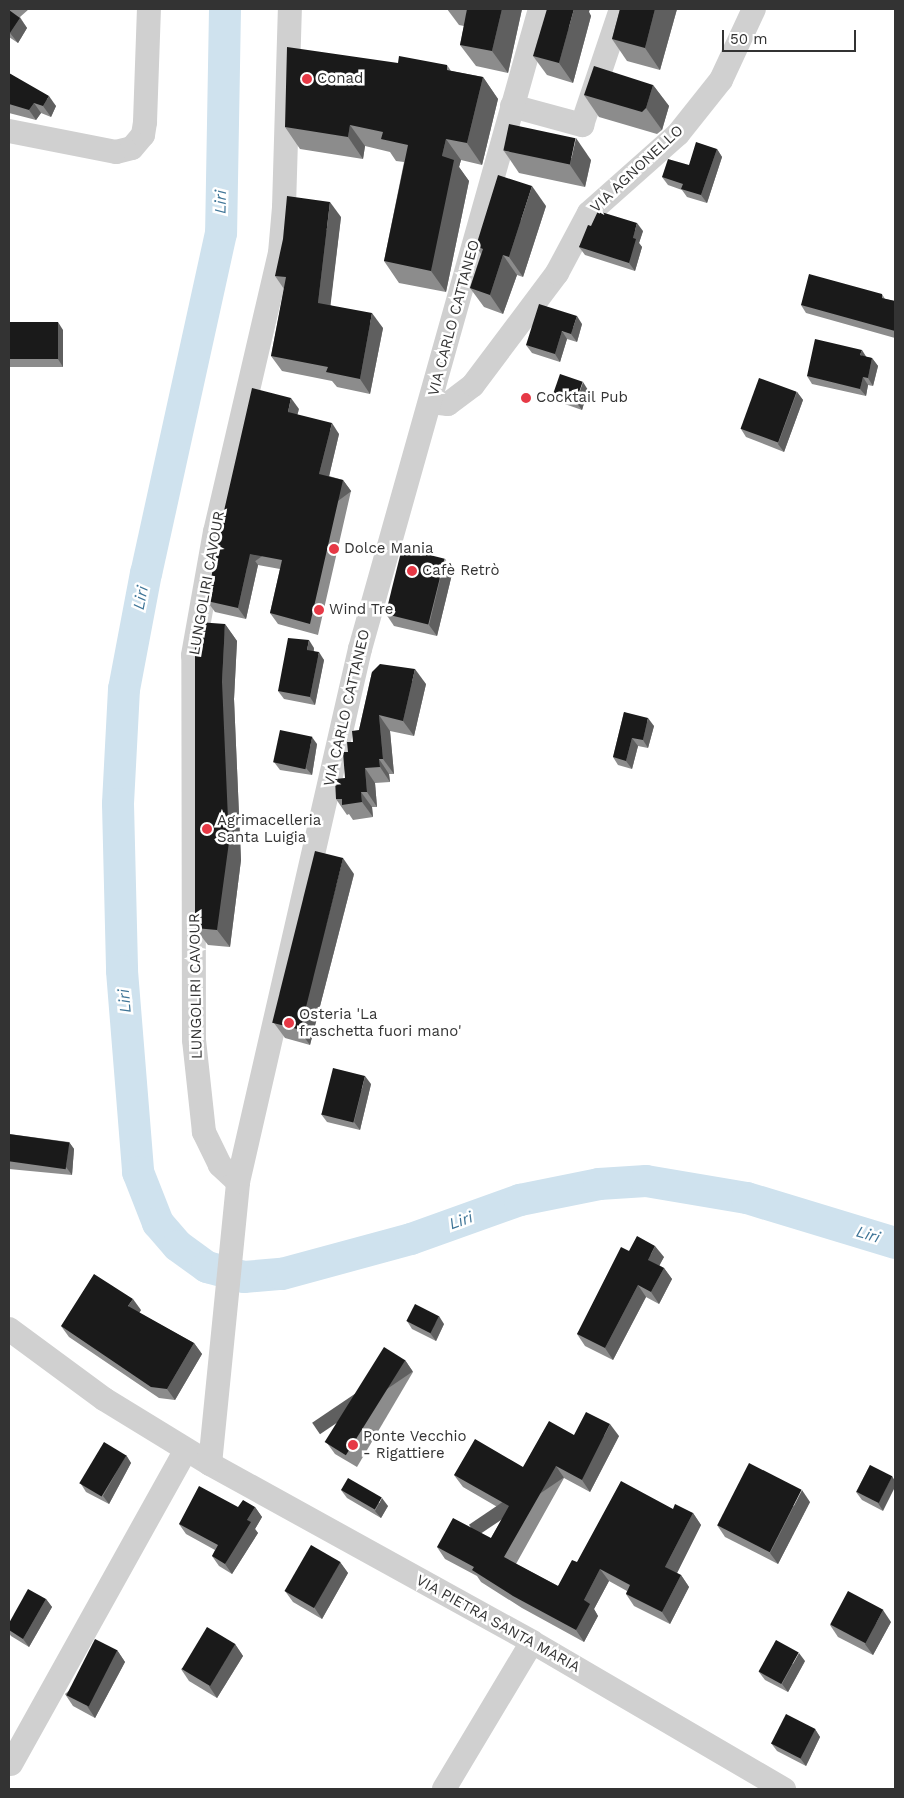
<!DOCTYPE html>
<meta charset="utf-8">
<style>
body{margin:0}
#map{position:relative;width:904px;height:1798px;overflow:hidden;background:#fff;font-family:"Work Sans",sans-serif}
div>[style]{position:absolute}
[style*='--x']{left:calc(var(--x)*1px);top:calc(var(--y)*1px);width:calc(var(--w)*1px);rotate:calc(var(--a)*1deg)}
.river>*{height:32px;margin:-16px;padding:0 16px;transform-origin:16px;border-radius:16px;background:#cfe2ee}
.minor>*{height:24px;margin:-12px;padding:0 12px;transform-origin:12px;border-radius:12px;background:#d0d0d0}
.wall>*{inset:0;background:#8c8c8c}
.shaded-wall>*{inset:0;background:#5f5f5f;transform-origin:0 0}
.building>*{inset:0;background:#1a1a1a;transform-origin:0 0}
.dots>*{width:14px;height:14px;translate:-50% -50%;box-sizing:border-box;border:2px solid #fff;border-radius:50%}
span{translate:-50% -50%;white-space:nowrap;text-align:center;line-height:1.15;-webkit-text-stroke:5px #fff;paint-order:stroke}
.poi-label{font-size:15px;color:#333}
.left{translate:0 -50%;text-align:left}
.street-label{font-size:15px;color:#333}
.water-label{font-size:16px;color:#3f7597;font-style:italic}
.frame{position:absolute;inset:0;border:10px solid #333;pointer-events:none}
.scale{position:absolute;left:722px;top:30px;width:134px;height:22px;box-sizing:border-box;border:2px solid #333;border-top:0;padding-left:6px;font-size:15px;line-height:18px;white-space:nowrap;color:#333;-webkit-text-stroke:4px #fff;paint-order:stroke}
</style>
<div id="map">
<div class="river">
<i style="--x:225;--y:9;--w:224;--a:91"></i>
<i style="--x:221;--y:233;--w:348;--a:102.4"></i>
<i style="--x:146;--y:573;--w:118;--a:100.7"></i>
<i style="--x:124;--y:689;--w:115;--a:93"></i>
<i style="--x:118;--y:804;--w:167;--a:88.6"></i>
<i style="--x:122;--y:971;--w:202;--a:85.4"></i>
<i style="--x:138;--y:1172;--w:55;--a:68.6"></i>
<i style="--x:158;--y:1223;--w:30;--a:49"></i>
<i style="--x:178;--y:1246;--w:36;--a:36"></i>
<i style="--x:207;--y:1267;--w:38;--a:15"></i>
<i style="--x:244;--y:1277;--w:38;--a:-5"></i>
<i style="--x:282;--y:1274;--w:134;--a:-15.2"></i>
<i style="--x:411;--y:1239;--w:116;--a:-19.7"></i>
<i style="--x:520;--y:1200;--w:81;--a:-11.4"></i>
<i style="--x:599;--y:1184;--w:47;--a:-3.7"></i>
<i style="--x:646;--y:1181;--w:102;--a:9.6"></i>
<i style="--x:747;--y:1198;--w:155;--a:16.9"></i>
</div>
<div class="minor">
<i style="--x:512;--y:106;--w:73;--a:15.2"></i>
<i style="--x:582;--y:125;--w:122;--a:-71.4"></i>
<i style="--x:9;--y:131;--w:109;--a:11.1"></i>
<i style="--x:116;--y:152;--w:16;--a:-14"></i>
<i style="--x:132;--y:148;--w:17;--a:-50"></i>
<i style="--x:143;--y:135;--w:13;--a:-81"></i>
<i style="--x:145;--y:122;--w:113;--a:-88"></i>
<i style="--x:431;--y:402;--w:17;--a:7"></i>
<i style="--x:448;--y:404;--w:31;--a:-37"></i>
<i style="--x:473;--y:385;--w:140;--a:-53.1"></i>
<i style="--x:557;--y:273;--w:68;--a:-61.9"></i>
<i style="--x:589;--y:213;--w:119;--a:-41.6"></i>
<i style="--x:678;--y:134;--w:69;--a:-51.5"></i>
<i style="--x:721;--y:80;--w:78;--a:-65.1"></i>
<i style="--x:238;--y:1182;--w:25;--a:-137"></i>
<i style="--x:220;--y:1165;--w:37;--a:-116"></i>
<i style="--x:204;--y:1132;--w:93;--a:-96.2"></i>
<i style="--x:194;--y:1040;--w:385;--a:-90.1"></i>
<i style="--x:193;--y:655;--w:125;--a:-79.9"></i>
<i style="--x:215;--y:532;--w:286;--a:-76.9"></i>
<i style="--x:280;--y:253;--w:46;--a:-85"></i>
<i style="--x:284;--y:207;--w:198;--a:-88.3"></i>
<i style="--x:9;--y:1329;--w:118;--a:36.4"></i>
<i style="--x:104;--y:1399;--w:124;--a:31.5"></i>
<i style="--x:210;--y:1464;--w:368;--a:28.9"></i>
<i style="--x:532;--y:1642;--w:292;--a:30.3"></i>
<i style="--x:210;--y:1464;--w:283;--a:-84.3"></i>
<i style="--x:238;--y:1182;--w:547;--a:-77.11"></i>
<i style="--x:360;--y:649;--w:665;--a:-74.29"></i>
<i style="--x:11;--y:1764;--w:359;--a:-60.9"></i>
<i style="--x:444;--y:1789;--w:171;--a:-59.1"></i>
</div>
<div class="wall">
<i style="clip-path:polygon(9px 9px,29px 9px,20px 17px,27px 28px,18px 43px,9px 37px)"></i>
<i style="clip-path:polygon(447px 9px,522px 9px,508px 73px,476px 66px,460px 45px,464px 26px,459px 25px)"></i>
<i style="clip-path:polygon(620px 9px,677px 9px,660px 70px,627px 61px,612px 39px)"></i>
<i style="clip-path:polygon(589px 12px,591px 16px,573px 83px,547px 75px,533px 56px)"></i>
<i style="clip-path:polygon(398px 63px,447px 65px,451px 71px,483px 77px,498px 99px,482px 165px,461px 160px,459px 167px,469px 181px,446px 292px,399px 283px,384px 261px,404px 162px,396px 161px,390px 152px,365px 146px,363px 159px,300px 149px,285px 127px)"></i>
<i style="clip-path:polygon(9px 73px,56px 106px,51px 117px,41px 113px,36px 120px,9px 113px)"></i>
<i style="clip-path:polygon(653px 85px,669px 106px,662px 130px,657px 134px,599px 117px,584px 95px)"></i>
<i style="clip-path:polygon(717px 149px,722px 157px,707px 203px,687px 197px,682px 190px,668px 185px,662px 177px,689px 165px)"></i>
<i style="clip-path:polygon(504px 151px,591px 160px,585px 187px,519px 173px)"></i>
<i style="clip-path:polygon(546px 206px,523px 277px,517px 275px,503px 314px,484px 307px,470px 288px,481px 254px,476px 246px)"></i>
<i style="clip-path:polygon(341px 217px,330px 305px,383px 328px,370px 394px,337px 387px,332px 381px,282px 371px,271px 356px,284px 289px,275px 276px)"></i>
<i style="clip-path:polygon(591px 226px,643px 231px,639px 243px,642px 247px,635px 271px,585px 255px,579px 247px)"></i>
<i style="clip-path:polygon(882px 294px,885px 299px,895px 301px,895px 338px,806px 313px,801px 305px)"></i>
<i style="clip-path:polygon(9px 322px,63px 330px,63px 367px,9px 367px)"></i>
<i style="clip-path:polygon(582px 324px,577px 342px,567px 339px,560px 362px,532px 353px,526px 345px)"></i>
<i style="clip-path:polygon(867px 357px,872px 358px,878px 366px,873px 386px,868px 385px,866px 396px,812px 384px,807px 376px)"></i>
<i style="clip-path:polygon(588px 390px,582px 410px,559px 402px,553px 394px)"></i>
<i style="clip-path:polygon(797px 392px,803px 400px,784px 452px,746px 437px,741px 429px)"></i>
<i style="clip-path:polygon(299px 409px,297px 415px,339px 434px,329px 476px,343px 480px,351px 491px,318px 635px,278px 624px,270px 613px,280px 569px,258px 565px,246px 619px,215px 612px,207px 601px)"></i>
<i style="clip-path:polygon(453px 570px,437px 636px,394px 626px,386px 614px)"></i>
<i style="clip-path:polygon(225px 624px,237px 641px,234px 699px,241px 860px,230px 947px,208px 945px,195px 928px)"></i>
<i style="clip-path:polygon(314px 648px,314px 651px,324px 660px,315px 705px,284px 699px,278px 691px)"></i>
<i style="clip-path:polygon(372px 672px,426px 684px,414px 736px,390px 731px,394px 774px,389px 774px,390px 782px,375px 783px,377px 807px,372px 807px,373px 817px,353px 820px,349px 814px,347px 815px,336px 799px,345px 778px,348px 752px,359px 730px)"></i>
<i style="clip-path:polygon(624px 712px,654px 726px,648px 748px,638px 746px,632px 769px,618px 765px,613px 757px)"></i>
<i style="clip-path:polygon(317px 744px,312px 775px,280px 770px,274px 762px)"></i>
<i style="clip-path:polygon(354px 874px,310px 1045px,285px 1038px,274px 1023px)"></i>
<i style="clip-path:polygon(371px 1084px,360px 1130px,327px 1122px,321px 1114px)"></i>
<i style="clip-path:polygon(9px 1134px,69px 1142px,74px 1149px,72px 1175px,9px 1169px)"></i>
<i style="clip-path:polygon(629px 1251px,664px 1257px,659px 1265px,664px 1268px,672px 1279px,659px 1304px,646px 1297px,613px 1360px,585px 1346px,577px 1334px)"></i>
<i style="clip-path:polygon(141px 1310px,139px 1313px,194px 1343px,202px 1354px,175px 1400px,159px 1398px,69px 1337px,61px 1326px)"></i>
<i style="clip-path:polygon(407px 1321px,444px 1324px,436px 1341px,412px 1329px)"></i>
<i style="clip-path:polygon(405px 1360px,413px 1372px,357px 1467px,335px 1454px,327px 1443px)"></i>
<i style="clip-path:polygon(574px 1435px,619px 1436px,590px 1492px,564px 1478px,516px 1564px,558px 1586px,577px 1562px,673px 1509px,693px 1513px,701px 1525px,677px 1573px,681px 1575px,689px 1587px,670px 1624px,634px 1606px,626px 1594px,627px 1591px,609px 1581px,594px 1609px,598px 1616px,584px 1642px,522px 1608px,481px 1582px,477px 1576px,445px 1559px,437px 1547px,491px 1538px,506px 1512px,463px 1487px,454px 1475px,523px 1467px)"></i>
<i style="clip-path:polygon(126px 1455px,131px 1463px,109px 1504px,86px 1492px,81px 1484px)"></i>
<i style="clip-path:polygon(870px 1465px,883px 1511px,862px 1500px,856px 1492px)"></i>
<i style="clip-path:polygon(341px 1490px,388px 1506px,381px 1518px,347px 1498px)"></i>
<i style="clip-path:polygon(810px 1502px,778px 1564px,725px 1537px,717px 1525px)"></i>
<i style="clip-path:polygon(238px 1507px,255px 1507px,262px 1517px,255px 1529px,258px 1533px,232px 1574px,219px 1566px,212px 1556px,215px 1550px,186px 1534px,179px 1524px)"></i>
<i style="clip-path:polygon(340px 1562px,348px 1573px,322px 1619px,293px 1602px,285px 1591px)"></i>
<i style="clip-path:polygon(46px 1599px,52px 1607px,29px 1647px,11px 1636px,9px 1633px,9px 1623px)"></i>
<i style="clip-path:polygon(891px 1622px,873px 1655px,838px 1637px,830px 1625px)"></i>
<i style="clip-path:polygon(235px 1644px,243px 1656px,217px 1698px,189px 1681px,181px 1669px)"></i>
<i style="clip-path:polygon(117px 1650px,125px 1662px,95px 1718px,73px 1706px,65px 1694px)"></i>
<i style="clip-path:polygon(805px 1661px,788px 1692px,765px 1680px,759px 1672px)"></i>
<i style="clip-path:polygon(815px 1729px,820px 1737px,806px 1766px,777px 1751px,771px 1743px)"></i>
</div>
<div class="shaded-wall">
<i style="clip-path:polygon(502px 9px,522px 9px,508px 73px,492px 51px)"></i>
<i style="clip-path:polygon(574px 9px,590px 9px,589px 12px,591px 16px,573px 83px,559px 63px)"></i>
<i style="clip-path:polygon(655px 9px,677px 9px,660px 70px,645px 48px)"></i>
<i style="clip-path:polygon(20px 18px,27px 28px,18px 43px,10px 33px)"></i>
<i style="clip-path:polygon(483px 77px,498px 99px,482px 165px,467px 143px)"></i>
<i style="clip-path:polygon(653px 85px,669px 106px,662px 130px,646px 108px)"></i>
<i style="clip-path:polygon(49px 96px,56px 106px,51px 117px,43px 106px)"></i>
<i style="clip-path:polygon(34px 103px,41px 113px,36px 120px,29px 110px)"></i>
<i style="clip-path:polygon(350px 125px,365px 146px,363px 159px,348px 137px)"></i>
<i style="clip-path:polygon(576px 138px,591px 160px,585px 187px,570px 165px)"></i>
<i style="clip-path:polygon(446px 139px,461px 160px,459px 167px,469px 181px,446px 292px,431px 271px,442px 156px)"></i>
<i style="clip-path:polygon(717px 149px,722px 157px,707px 203px,701px 195px)"></i>
<i style="clip-path:polygon(532px 186px,546px 206px,523px 277px,509px 257px)"></i>
<i style="clip-path:polygon(330px 202px,341px 217px,329px 318px,318px 303px)"></i>
<i style="clip-path:polygon(637px 223px,643px 231px,639px 243px,642px 247px,635px 271px,629px 263px,633px 238px)"></i>
<i style="clip-path:polygon(503px 255px,517px 275px,503px 314px,490px 295px)"></i>
<i style="clip-path:polygon(372px 313px,383px 328px,370px 394px,360px 379px)"></i>
<i style="clip-path:polygon(577px 316px,582px 324px,577px 342px,571px 334px)"></i>
<i style="clip-path:polygon(58px 322px,63px 330px,63px 367px,58px 359px)"></i>
<i style="clip-path:polygon(562px 331px,567px 339px,560px 362px,555px 354px)"></i>
<i style="clip-path:polygon(862px 350px,867px 358px,860px 355px)"></i>
<i style="clip-path:polygon(872px 358px,878px 366px,873px 386px,868px 378px)"></i>
<i style="clip-path:polygon(863px 377px,868px 385px,866px 396px,860px 389px)"></i>
<i style="clip-path:polygon(583px 382px,588px 390px,582px 410px,576px 402px)"></i>
<i style="clip-path:polygon(797px 392px,803px 400px,784px 452px,778px 444px)"></i>
<i style="clip-path:polygon(291px 398px,299px 409px,295px 423px,288px 412px)"></i>
<i style="clip-path:polygon(332px 423px,339px 434px,327px 485px,319px 474px)"></i>
<i style="left:343px;top:480px;width:14px;height:148px;rotate:54deg"></i>
<i style="clip-path:polygon(250px 554px,258px 565px,246px 619px,238px 608px)"></i>
<i style="clip-path:polygon(445px 559px,453px 570px,437px 636px,429px 625px)"></i>
<i style="clip-path:polygon(225px 624px,237px 641px,234px 699px,241px 860px,230px 947px,217px 930px,222px 682px)"></i>
<i style="clip-path:polygon(309px 640px,314px 648px,312px 658px,307px 650px)"></i>
<i style="clip-path:polygon(319px 652px,324px 660px,315px 705px,310px 697px)"></i>
<i style="clip-path:polygon(415px 669px,426px 684px,414px 736px,403px 721px)"></i>
<i style="clip-path:polygon(379px 715px,390px 731px,394px 774px,383px 759px)"></i>
<i style="clip-path:polygon(648px 718px,654px 726px,648px 748px,643px 740px)"></i>
<i style="clip-path:polygon(312px 737px,317px 744px,312px 775px,306px 768px)"></i>
<i style="clip-path:polygon(632px 738px,638px 746px,632px 769px,626px 761px)"></i>
<i style="clip-path:polygon(379px 759px,389px 774px,390px 782px,380px 767px)"></i>
<i style="clip-path:polygon(365px 768px,375px 783px,377px 807px,367px 792px)"></i>
<i style="clip-path:polygon(361px 792px,372px 807px,373px 817px,362px 802px)"></i>
<i style="clip-path:polygon(343px 858px,354px 874px,310px 1045px,299px 1030px)"></i>
<i style="clip-path:polygon(365px 1076px,371px 1084px,360px 1130px,354px 1122px)"></i>
<i style="clip-path:polygon(69px 1142px,74px 1149px,72px 1175px,66px 1167px)"></i>
<i style="clip-path:polygon(655px 1246px,664px 1257px,656px 1272px,648px 1260px)"></i>
<i style="clip-path:polygon(664px 1268px,672px 1279px,659px 1304px,651px 1292px)"></i>
<i style="clip-path:polygon(638px 1285px,646px 1297px,613px 1360px,605px 1348px)"></i>
<i style="clip-path:polygon(133px 1299px,141px 1310px,136px 1318px,128px 1306px)"></i>
<i style="clip-path:polygon(439px 1316px,444px 1324px,436px 1341px,430px 1333px)"></i>
<i style="clip-path:polygon(194px 1343px,202px 1354px,175px 1400px,167px 1389px)"></i>
<i style="left:405px;top:1360px;width:14px;height:112px;rotate:56deg"></i>
<i style="clip-path:polygon(610px 1424px,619px 1436px,590px 1492px,582px 1480px)"></i>
<i style="clip-path:polygon(126px 1455px,131px 1463px,109px 1504px,103px 1496px)"></i>
<i style="left:556px;top:1466px;width:14px;height:105px;rotate:56deg"></i>
<i style="clip-path:polygon(892px 1476px,895px 1481px,895px 1487px,883px 1511px,878px 1503px)"></i>
<i style="clip-path:polygon(802px 1490px,810px 1502px,778px 1564px,770px 1553px)"></i>
<i style="clip-path:polygon(382px 1498px,388px 1506px,381px 1518px,375px 1511px)"></i>
<i style="clip-path:polygon(255px 1507px,262px 1517px,255px 1529px,258px 1533px,232px 1574px,225px 1564px,247px 1520px)"></i>
<i style="clip-path:polygon(693px 1513px,701px 1525px,674px 1579px,665px 1567px)"></i>
<i style="clip-path:polygon(340px 1562px,348px 1573px,322px 1619px,314px 1607px)"></i>
<i style="clip-path:polygon(600px 1569px,609px 1581px,594px 1609px,598px 1616px,584px 1642px,576px 1630px,584px 1600px)"></i>
<i style="clip-path:polygon(681px 1575px,689px 1587px,670px 1624px,662px 1612px)"></i>
<i style="clip-path:polygon(46px 1599px,52px 1607px,29px 1647px,23px 1639px)"></i>
<i style="clip-path:polygon(883px 1610px,891px 1622px,873px 1655px,865px 1644px)"></i>
<i style="clip-path:polygon(235px 1644px,243px 1656px,217px 1698px,209px 1686px)"></i>
<i style="clip-path:polygon(117px 1650px,125px 1662px,95px 1718px,87px 1706px)"></i>
<i style="clip-path:polygon(799px 1653px,805px 1661px,788px 1692px,782px 1684px)"></i>
<i style="clip-path:polygon(815px 1729px,820px 1737px,806px 1766px,800px 1758px)"></i>
</div>
<div class="building">
<i style="clip-path:polygon(9px 9px,11px 9px,9px 10px,20px 18px,10px 33px,9px 32px)"></i>
<i style="clip-path:polygon(467px 9px,502px 9px,492px 51px,460px 45px)"></i>
<i style="clip-path:polygon(547px 9px,574px 9px,559px 63px,533px 56px)"></i>
<i style="clip-path:polygon(620px 9px,655px 9px,645px 48px,612px 39px)"></i>
<i style="clip-path:polygon(287px 47px,398px 63px,399px 56px,447px 65px,447px 70px,483px 77px,467px 143px,446px 139px,442px 156px,454px 160px,431px 271px,384px 261px,408px 145px,381px 139px,383px 132px,350px 125px,348px 137px,285px 127px)"></i>
<i style="clip-path:polygon(594px 66px,653px 85px,646px 108px,642px 112px,584px 95px)"></i>
<i style="clip-path:polygon(9px 73px,49px 96px,43px 106px,34px 103px,29px 110px,9px 104px)"></i>
<i style="left:509px;top:124px;width:68px;height:27px;rotate:12deg"></i>
<i style="clip-path:polygon(696px 142px,717px 149px,701px 195px,681px 189px,683px 184px,662px 177px,668px 159px,689px 165px)"></i>
<i style="clip-path:polygon(498px 175px,532px 186px,509px 257px,503px 255px,490px 295px,470px 288px,483px 249px,476px 246px)"></i>
<i style="clip-path:polygon(287px 196px,330px 202px,318px 303px,372px 313px,360px 379px,326px 372px,328px 367px,271px 356px,286px 277px,275px 276px,283px 239px)"></i>
<i style="clip-path:polygon(598px 211px,637px 223px,633px 238px,636px 239px,629px 263px,579px 247px,588px 225px,591px 226px)"></i>
<i style="clip-path:polygon(809px 274px,882px 294px,882px 298px,895px 301px,895px 331px,801px 305px)"></i>
<i style="clip-path:polygon(539px 304px,577px 316px,571px 334px,562px 331px,555px 354px,526px 345px)"></i>
<i style="left:9px;top:322px;width:49px;height:37px"></i>
<i style="clip-path:polygon(815px 339px,862px 350px,860px 355px,872px 358px,868px 378px,863px 377px,860px 389px,807px 376px)"></i>
<i style="left:560px;top:374px;width:24px;height:21px;rotate:19deg"></i>
<i style="left:759px;top:378px;width:40px;height:54px;rotate:20deg"></i>
<i style="clip-path:polygon(252px 388px,291px 398px,288px 412px,332px 423px,319px 474px,343px 480px,310px 624px,270px 613px,282px 560px,250px 554px,238px 608px,207px 601px,221px 524px)"></i>
<i style="left:402px;top:548px;width:44px;height:68px;rotate:14deg"></i>
<i style="clip-path:polygon(198px 622px,225px 624px,222px 682px,229px 842px,217px 930px,195px 928px,195px 639px)"></i>
<i style="clip-path:polygon(288px 638px,309px 640px,307px 650px,319px 652px,310px 697px,278px 691px)"></i>
<i style="clip-path:polygon(380px 664px,415px 669px,403px 721px,379px 715px,383px 759px,379px 759px,380px 767px,365px 768px,367px 792px,361px 792px,362px 802px,342px 805px,342px 799px,336px 799px,335px 779px,345px 778px,343px 752px,348px 752px,347px 742px,353px 742px,352px 731px,359px 730px,372px 672px)"></i>
<i style="clip-path:polygon(624px 712px,648px 718px,643px 740px,632px 738px,626px 761px,613px 757px)"></i>
<i style="left:280px;top:730px;width:33px;height:33px;rotate:12deg"></i>
<i style="left:315px;top:851px;width:29px;height:177px;rotate:14deg"></i>
<i style="left:333px;top:1068px;width:33px;height:48px;rotate:14deg"></i>
<i style="left:9px;top:1134px;width:61px;height:27px;rotate:8deg"></i>
<i style="clip-path:polygon(637px 1236px,655px 1246px,648px 1260px,664px 1268px,651px 1292px,638px 1285px,605px 1348px,577px 1334px,621px 1247px,629px 1251px)"></i>
<i style="clip-path:polygon(94px 1274px,133px 1299px,128px 1306px,194px 1343px,167px 1389px,151px 1387px,61px 1326px)"></i>
<i style="left:415px;top:1304px;width:27px;height:19px;rotate:27deg"></i>
<i style="left:384px;top:1347px;width:25px;height:112px;rotate:32deg"></i>
<i style="clip-path:polygon(586px 1412px,610px 1424px,582px 1480px,556px 1466px,504px 1557px,558px 1586px,572px 1560px,577px 1562px,621px 1481px,673px 1509px,675px 1504px,693px 1513px,665px 1567px,681px 1575px,662px 1612px,626px 1594px,630px 1585px,600px 1569px,584px 1600px,590px 1604px,576px 1630px,513px 1596px,472px 1570px,474px 1567px,437px 1547px,453px 1518px,491px 1538px,509px 1506px,454px 1475px,475px 1439px,523px 1467px,549px 1421px,574px 1435px)"></i>
<i style="left:104px;top:1442px;width:26px;height:48px;rotate:31deg"></i>
<i style="left:749px;top:1463px;width:59px;height:70px;rotate:27deg"></i>
<i style="left:870px;top:1465px;width:25px;height:30px;rotate:27deg"></i>
<i style="left:348px;top:1478px;width:39px;height:14px;rotate:30deg"></i>
<i style="clip-path:polygon(199px 1486px,238px 1507px,243px 1500px,255px 1507px,247px 1520px,251px 1522px,225px 1564px,212px 1556px,218px 1545px,179px 1524px)"></i>
<i style="left:311px;top:1545px;width:34px;height:53px;rotate:30deg"></i>
<i style="clip-path:polygon(28px 1589px,46px 1599px,23px 1639px,9px 1630px,9px 1623px)"></i>
<i style="left:848px;top:1591px;width:40px;height:38px;rotate:28deg"></i>
<i style="left:207px;top:1627px;width:33px;height:49px;rotate:31deg"></i>
<i style="left:95px;top:1639px;width:25px;height:63px;rotate:27deg"></i>
<i style="left:776px;top:1640px;width:26px;height:36px;rotate:29deg"></i>
<i style="left:786px;top:1714px;width:33px;height:33px;rotate:27deg"></i>
</div>
<div class="dots">
<i style="left:307px;top:79px;background:#e63946"></i>
<i style="left:526px;top:398px;background:#e63946"></i>
<i style="left:334px;top:549px;background:#e63946"></i>
<i style="left:412px;top:571px;background:#e63946"></i>
<i style="left:319px;top:610px;background:#e63946"></i>
<i style="left:207px;top:829px;background:#e63946"></i>
<i style="left:289px;top:1023px;background:#e63946"></i>
<i style="left:353px;top:1445px;background:#e63946"></i>
</div>
<div class="poi-label">
<span class="left" style="left:317px;top:79px">Conad</span>
<span class="left" style="left:536px;top:398px">Cocktail Pub</span>
<span class="left" style="left:344px;top:549px">Dolce Mania</span>
<span class="left" style="left:422px;top:571px">Cafè Retrò</span>
<span class="left" style="left:329px;top:610px">Wind Tre</span>
<span class="left" style="left:217px;top:829px">Agrimacelleria<br>Santa Luigia</span>
<span class="left" style="left:299px;top:1023px">Osteria 'La<br>fraschetta fuori mano'</span>
<span class="left" style="left:363px;top:1445px">Ponte Vecchio<br>- Rigattiere</span>
</div>
<div class="street-label">
<span style="left:637px;top:169px;rotate:-43deg">VIA AGNONELLO</span>
<span style="left:454px;top:318px;rotate:-75deg">VIA CARLO CATTANEO</span>
<span style="left:207px;top:583px;rotate:-80deg">LUNGOLIRI CAVOUR</span>
<span style="left:347px;top:708px;rotate:-77deg">VIA CARLO CATTANEO</span>
<span style="left:196px;top:986px;rotate:-91deg">LUNGOLIRI CAVOUR</span>
<span style="left:498px;top:1624px;rotate:29deg">VIA PIETRA SANTA MARIA</span>
</div>
<div class="water-label">
<span style="left:221px;top:202px;rotate:-89deg">Liri</span>
<span style="left:141px;top:598px;rotate:-79deg">Liri</span>
<span style="left:125px;top:1001px;rotate:-95deg">Liri</span>
<span style="left:461px;top:1221px;rotate:-20deg">Liri</span>
<span style="left:868px;top:1235px;rotate:17deg">Liri</span>
</div>
<div class="frame"></div>
<div class="scale">50 m</div>
</div>
